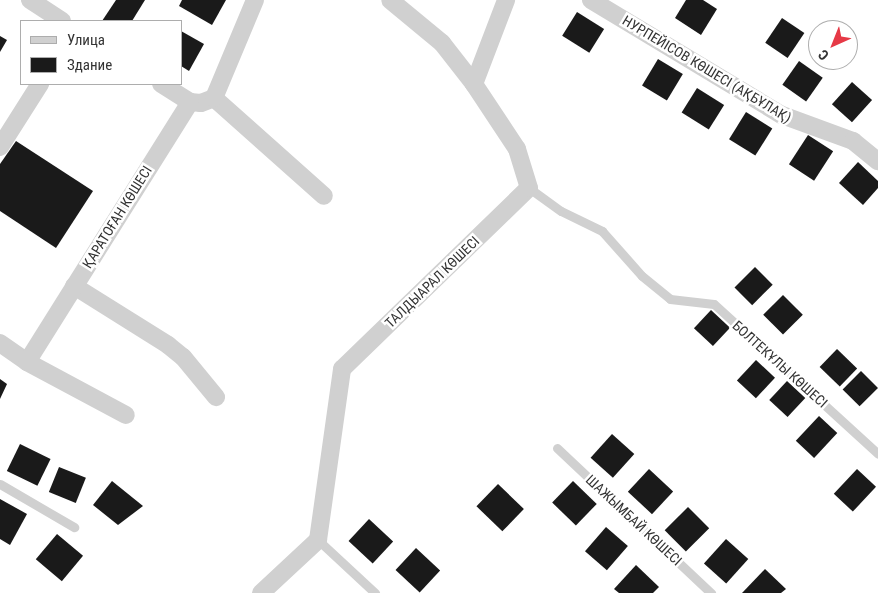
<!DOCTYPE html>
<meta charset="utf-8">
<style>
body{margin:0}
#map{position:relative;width:878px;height:593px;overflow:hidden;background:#fff;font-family:"Roboto Condensed",sans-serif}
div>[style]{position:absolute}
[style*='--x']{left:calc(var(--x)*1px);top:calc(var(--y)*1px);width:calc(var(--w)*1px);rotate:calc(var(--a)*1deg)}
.building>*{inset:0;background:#1a1a1a;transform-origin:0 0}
.lane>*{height:9px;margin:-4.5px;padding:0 4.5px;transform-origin:4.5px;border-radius:4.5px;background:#d0d0d0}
.street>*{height:18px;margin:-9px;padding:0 9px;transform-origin:9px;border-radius:9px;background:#d0d0d0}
span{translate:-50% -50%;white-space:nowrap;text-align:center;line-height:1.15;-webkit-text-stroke:5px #fff;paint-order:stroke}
.street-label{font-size:14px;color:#333}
.legend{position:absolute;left:20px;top:20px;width:162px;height:65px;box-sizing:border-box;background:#fff;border:1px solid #adadad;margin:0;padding:6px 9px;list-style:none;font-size:15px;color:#333}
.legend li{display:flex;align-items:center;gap:10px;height:25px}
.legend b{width:25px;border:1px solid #adadad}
.north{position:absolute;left:808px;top:20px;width:50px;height:50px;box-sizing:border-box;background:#fff;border:1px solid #adadad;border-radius:50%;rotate:224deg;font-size:14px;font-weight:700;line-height:20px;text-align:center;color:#333}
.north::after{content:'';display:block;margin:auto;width:18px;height:22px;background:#e63946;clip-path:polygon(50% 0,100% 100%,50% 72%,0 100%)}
</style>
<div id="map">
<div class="building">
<i style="clip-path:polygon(116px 0,145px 0,132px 21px,102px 21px)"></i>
<i style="clip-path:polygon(182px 0,226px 0,212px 25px,179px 6px)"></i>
<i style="clip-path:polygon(686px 0,703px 0,717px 9px,701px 35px,675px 18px)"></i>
<i style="left:577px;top:12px;width:32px;height:28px;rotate:32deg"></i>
<i style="left:782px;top:18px;width:27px;height:30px;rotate:34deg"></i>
<i style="clip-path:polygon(181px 31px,204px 44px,189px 71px,181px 66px)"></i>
<i style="clip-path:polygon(0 36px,7px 40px,0 52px)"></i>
<i style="left:658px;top:59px;width:29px;height:31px;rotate:31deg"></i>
<i style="left:799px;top:61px;width:29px;height:29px;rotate:35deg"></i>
<i style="left:852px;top:82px;width:27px;height:30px;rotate:42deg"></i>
<i style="left:697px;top:88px;width:32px;height:29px;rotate:32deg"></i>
<i style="left:746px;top:112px;width:31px;height:32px;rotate:32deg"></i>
<i style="left:808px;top:135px;width:30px;height:35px;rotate:33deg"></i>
<i style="clip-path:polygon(16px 141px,93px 191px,56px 248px,0 211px,0 164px)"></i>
<i style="clip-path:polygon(858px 162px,878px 181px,878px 188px,863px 205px,839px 183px)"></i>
<i style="left:755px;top:267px;width:25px;height:29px;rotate:45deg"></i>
<i style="left:783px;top:295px;width:28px;height:28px;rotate:45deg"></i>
<i style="left:711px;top:310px;width:26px;height:25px;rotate:43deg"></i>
<i style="left:837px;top:349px;width:28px;height:25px;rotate:44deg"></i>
<i style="left:756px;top:360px;width:26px;height:28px;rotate:43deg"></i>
<i style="left:861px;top:371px;width:24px;height:26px;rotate:45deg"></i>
<i style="clip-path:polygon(0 379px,7px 384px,0 399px)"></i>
<i style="left:787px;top:381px;width:25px;height:26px;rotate:43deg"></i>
<i style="left:819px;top:416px;width:25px;height:34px;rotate:43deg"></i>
<i style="left:612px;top:434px;width:30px;height:32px;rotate:42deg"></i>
<i style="left:20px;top:444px;width:34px;height:30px;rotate:26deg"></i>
<i style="left:59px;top:467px;width:29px;height:27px;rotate:22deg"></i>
<i style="left:649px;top:469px;width:33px;height:31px;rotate:43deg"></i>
<i style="left:857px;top:469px;width:26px;height:34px;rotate:43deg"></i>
<i style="clip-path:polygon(112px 481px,143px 506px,118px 525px,93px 505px)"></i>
<i style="left:573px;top:481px;width:33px;height:30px;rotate:44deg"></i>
<i style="left:498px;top:484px;width:36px;height:31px;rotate:44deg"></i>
<i style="clip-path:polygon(0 499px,27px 514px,10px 545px,0 539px)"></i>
<i style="left:688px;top:507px;width:30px;height:33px;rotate:45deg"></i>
<i style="left:369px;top:519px;width:33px;height:30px;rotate:43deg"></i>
<i style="left:606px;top:527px;width:29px;height:32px;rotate:41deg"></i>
<i style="left:57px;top:534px;width:34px;height:33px;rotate:40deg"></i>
<i style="left:726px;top:539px;width:30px;height:33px;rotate:42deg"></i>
<i style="left:416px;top:548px;width:33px;height:30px;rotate:43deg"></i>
<i style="clip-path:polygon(636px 565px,659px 587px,653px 593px,619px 593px,614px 589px)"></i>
<i style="clip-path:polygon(765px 569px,786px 589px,781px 593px,742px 593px)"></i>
</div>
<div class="lane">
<i style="--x:529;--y:188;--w:39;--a:36"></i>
<i style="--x:561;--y:211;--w:46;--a:26"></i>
<i style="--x:602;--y:231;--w:60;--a:48.4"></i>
<i style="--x:642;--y:276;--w:36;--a:39"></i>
<i style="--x:670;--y:299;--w:44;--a:6.5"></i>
<i style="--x:714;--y:304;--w:222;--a:42.4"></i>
<i style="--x:557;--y:448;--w:212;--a:43.3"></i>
<i style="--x:0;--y:484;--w:86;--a:30.2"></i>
<i style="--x:318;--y:540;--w:78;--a:42.9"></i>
</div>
<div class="street">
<i style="--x:30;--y:0;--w:38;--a:33"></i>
<i style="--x:591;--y:0;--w:223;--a:31.1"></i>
<i style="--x:782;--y:115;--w:76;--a:20.1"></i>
<i style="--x:853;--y:141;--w:32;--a:39"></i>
<i style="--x:474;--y:84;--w:90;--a:-69.1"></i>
<i style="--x:214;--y:98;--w:147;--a:41.7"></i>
<i style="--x:190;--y:102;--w:11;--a:5"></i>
<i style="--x:201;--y:103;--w:14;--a:-21"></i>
<i style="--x:214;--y:98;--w:106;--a:-67.3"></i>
<i style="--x:0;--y:147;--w:75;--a:-57.6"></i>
<i style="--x:74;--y:286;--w:111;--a:32.1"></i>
<i style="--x:168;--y:345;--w:19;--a:39"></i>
<i style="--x:183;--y:357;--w:52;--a:50.5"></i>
<i style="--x:0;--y:343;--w:33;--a:35"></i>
<i style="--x:27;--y:362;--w:112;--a:28.2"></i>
<i style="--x:27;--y:362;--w:307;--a:-57.9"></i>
<i style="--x:190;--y:102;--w:34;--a:-148"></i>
<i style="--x:261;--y:593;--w:78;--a:-42.9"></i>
<i style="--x:318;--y:540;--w:173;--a:-82"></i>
<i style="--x:342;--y:369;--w:260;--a:-44.1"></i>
<i style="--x:529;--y:188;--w:41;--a:-107.1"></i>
<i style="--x:517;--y:149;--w:78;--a:-123.5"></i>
<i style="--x:474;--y:84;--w:52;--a:-128"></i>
<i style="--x:442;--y:43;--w:67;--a:-140.4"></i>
</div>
<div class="street-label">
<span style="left:707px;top:69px;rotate:31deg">НУРПЕЙІСОВ КӨШЕСІ (АҚБҰЛАҚ)</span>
<span style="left:117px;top:217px;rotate:-58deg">ҚАРАТОҒАН КӨШЕСІ</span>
<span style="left:432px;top:282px;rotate:-44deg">ТАЛДЫАРАЛ КӨШЕСІ</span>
<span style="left:780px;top:364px;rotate:42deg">БОЛТЕКҰЛЫ КӨШЕСІ</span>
<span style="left:634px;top:520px;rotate:43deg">ШАЖЫМБАЙ КӨШЕСІ</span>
</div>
<ul class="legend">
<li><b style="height:6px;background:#d0d0d0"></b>Улица</li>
<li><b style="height:14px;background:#1a1a1a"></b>Здание</li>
</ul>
<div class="north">С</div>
</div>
